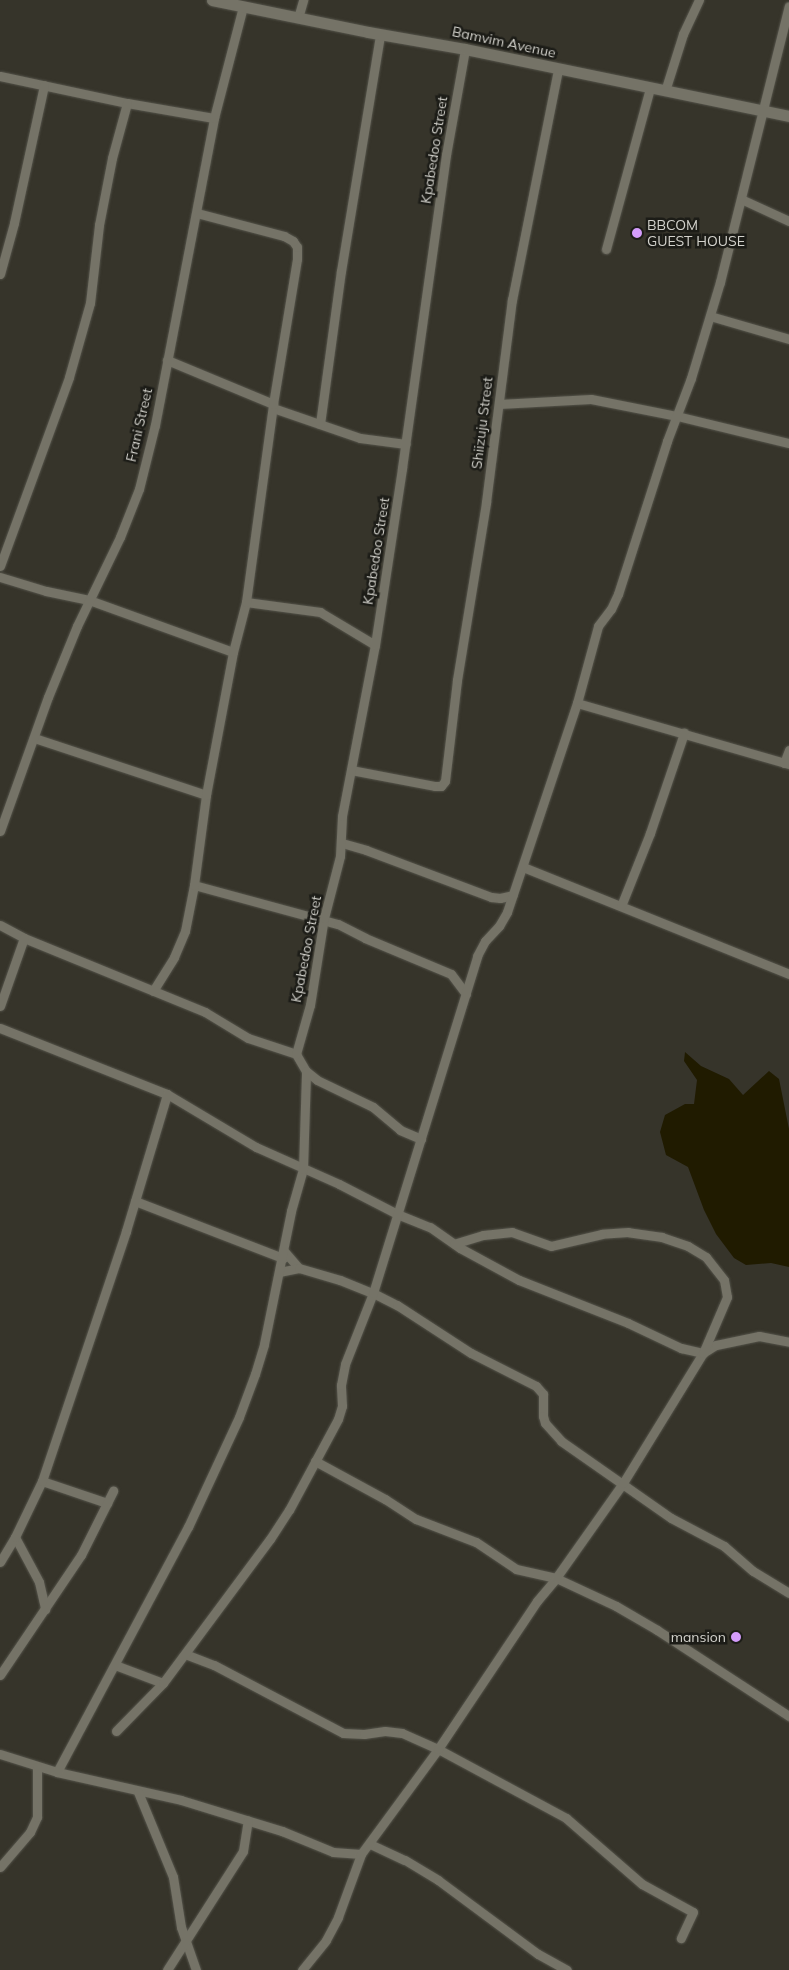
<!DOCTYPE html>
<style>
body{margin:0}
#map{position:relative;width:789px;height:1970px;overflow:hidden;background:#36342a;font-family:Mulish,sans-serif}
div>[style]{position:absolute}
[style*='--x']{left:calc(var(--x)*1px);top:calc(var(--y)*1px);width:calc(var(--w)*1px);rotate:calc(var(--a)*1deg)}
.water>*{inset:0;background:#201b00}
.roads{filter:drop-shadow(0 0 1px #54534a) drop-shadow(0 0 1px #54534a)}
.minor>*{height:9px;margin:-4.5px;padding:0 4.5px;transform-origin:4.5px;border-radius:4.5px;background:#757367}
.tertiary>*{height:11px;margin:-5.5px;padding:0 5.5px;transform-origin:5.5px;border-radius:5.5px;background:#757367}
.dots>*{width:14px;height:14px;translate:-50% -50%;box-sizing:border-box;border:2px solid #1c1c17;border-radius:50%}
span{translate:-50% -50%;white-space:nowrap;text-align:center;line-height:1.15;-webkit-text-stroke:5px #1c1c17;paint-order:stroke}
.street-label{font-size:14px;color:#d3d2cc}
.poi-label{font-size:14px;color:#d3d2cc}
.left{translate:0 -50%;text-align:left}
.right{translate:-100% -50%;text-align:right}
</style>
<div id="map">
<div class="water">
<i style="clip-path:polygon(685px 1052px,701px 1066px,729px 1079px,743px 1095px,769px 1071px,779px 1079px,789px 1129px,789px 1267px,771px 1263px,746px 1265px,734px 1258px,716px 1234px,704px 1210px,688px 1167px,666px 1155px,660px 1132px,665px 1115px,685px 1104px,694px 1104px,697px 1080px,684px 1061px)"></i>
</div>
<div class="roads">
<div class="minor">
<i style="--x:298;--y:18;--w:19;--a:-74"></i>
<i style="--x:0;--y:76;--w:130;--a:12"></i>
<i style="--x:127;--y:103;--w:88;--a:9.8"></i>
<i style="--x:665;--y:91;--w:60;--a:-72.5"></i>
<i style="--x:683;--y:34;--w:38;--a:-65"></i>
<i style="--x:741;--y:199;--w:53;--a:24.6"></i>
<i style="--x:606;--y:249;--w:167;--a:-74.7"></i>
<i style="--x:0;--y:274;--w:53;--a:-74.6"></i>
<i style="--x:14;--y:223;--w:141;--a:-77.7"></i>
<i style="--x:710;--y:316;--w:82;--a:16.2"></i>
<i style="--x:167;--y:360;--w:115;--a:22.5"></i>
<i style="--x:499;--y:404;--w:92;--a:-3.1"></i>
<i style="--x:591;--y:399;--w:88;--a:11.2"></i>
<i style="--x:677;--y:416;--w:115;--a:13.6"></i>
<i style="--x:273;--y:408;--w:92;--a:19"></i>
<i style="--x:360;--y:438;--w:46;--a:7.4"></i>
<i style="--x:320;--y:424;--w:154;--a:-82.2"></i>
<i style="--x:341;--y:271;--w:239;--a:-80.6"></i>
<i style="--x:0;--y:566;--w:201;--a:-69.9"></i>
<i style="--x:69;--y:377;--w:77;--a:-74.2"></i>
<i style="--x:90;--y:303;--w:79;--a:-83.4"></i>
<i style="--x:99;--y:225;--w:68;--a:-79"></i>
<i style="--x:112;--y:158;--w:57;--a:-74.7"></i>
<i style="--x:0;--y:577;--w:48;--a:16.9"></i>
<i style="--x:46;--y:591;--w:44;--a:11.8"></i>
<i style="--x:89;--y:600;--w:153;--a:19.9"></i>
<i style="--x:246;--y:602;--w:75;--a:7.7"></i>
<i style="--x:320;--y:612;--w:64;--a:31"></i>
<i style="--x:577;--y:703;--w:221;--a:16.1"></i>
<i style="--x:34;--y:738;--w:181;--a:18.3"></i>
<i style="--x:784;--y:763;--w:14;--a:-69"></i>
<i style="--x:351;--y:770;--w:86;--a:10.8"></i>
<i style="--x:435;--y:786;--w:6;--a:0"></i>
<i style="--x:441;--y:786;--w:6;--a:-51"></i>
<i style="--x:445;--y:781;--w:102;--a:-83.2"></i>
<i style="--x:457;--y:680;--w:180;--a:-80.7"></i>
<i style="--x:486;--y:502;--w:204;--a:-82.7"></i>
<i style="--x:512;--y:300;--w:236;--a:-78.7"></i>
<i style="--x:0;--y:831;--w:142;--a:-70.3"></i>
<i style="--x:48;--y:697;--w:77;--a:-67.8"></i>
<i style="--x:77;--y:626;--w:99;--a:-64.2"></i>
<i style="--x:120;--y:537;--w:52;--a:-68.4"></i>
<i style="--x:139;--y:489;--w:66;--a:-76"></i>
<i style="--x:155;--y:425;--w:313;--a:-79.1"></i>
<i style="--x:214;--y:118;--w:115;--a:-75.4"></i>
<i style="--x:342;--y:843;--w:25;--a:16"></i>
<i style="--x:366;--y:850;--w:134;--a:20.6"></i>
<i style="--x:491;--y:897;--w:9;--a:6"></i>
<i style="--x:500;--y:898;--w:13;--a:-13"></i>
<i style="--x:523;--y:867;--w:287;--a:21.9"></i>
<i style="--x:194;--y:885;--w:149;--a:15.2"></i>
<i style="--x:338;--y:924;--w:30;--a:27"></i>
<i style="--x:365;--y:938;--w:93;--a:22.7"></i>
<i style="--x:451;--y:974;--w:25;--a:53"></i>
<i style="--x:621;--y:906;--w:79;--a:-68.3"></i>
<i style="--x:650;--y:833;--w:106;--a:-71.2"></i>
<i style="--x:0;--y:925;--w:27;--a:28"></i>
<i style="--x:24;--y:938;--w:196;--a:22.2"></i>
<i style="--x:205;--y:1012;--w:50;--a:31.2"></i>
<i style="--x:248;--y:1038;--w:51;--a:18.4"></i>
<i style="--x:296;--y:1054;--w:20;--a:60"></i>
<i style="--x:306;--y:1071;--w:14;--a:39"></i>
<i style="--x:317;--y:1080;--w:62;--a:25.7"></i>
<i style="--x:373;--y:1107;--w:35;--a:40"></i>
<i style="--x:400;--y:1130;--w:23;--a:23"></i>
<i style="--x:153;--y:991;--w:40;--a:-58"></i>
<i style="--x:174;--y:957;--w:28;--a:-67"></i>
<i style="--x:185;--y:931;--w:47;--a:-78.9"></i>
<i style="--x:194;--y:885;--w:91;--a:-82.4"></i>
<i style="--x:206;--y:795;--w:146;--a:-79.3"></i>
<i style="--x:233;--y:652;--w:52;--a:-75.4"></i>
<i style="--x:246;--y:602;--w:200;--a:-82.2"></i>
<i style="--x:273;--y:404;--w:147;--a:-80.6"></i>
<i style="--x:297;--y:259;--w:12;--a:-90"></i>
<i style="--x:297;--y:247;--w:7;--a:-124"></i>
<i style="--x:293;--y:241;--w:10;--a:-151"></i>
<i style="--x:284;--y:236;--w:90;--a:-165.2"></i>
<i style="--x:0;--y:1006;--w:72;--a:-70.6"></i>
<i style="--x:0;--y:1028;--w:180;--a:21.6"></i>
<i style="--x:167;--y:1094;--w:104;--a:30.8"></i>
<i style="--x:256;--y:1147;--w:91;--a:24"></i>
<i style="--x:339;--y:1184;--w:65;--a:27.3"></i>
<i style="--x:397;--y:1214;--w:35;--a:22"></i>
<i style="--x:430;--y:1227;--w:37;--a:35"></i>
<i style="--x:460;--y:1248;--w:67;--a:28.5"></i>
<i style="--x:519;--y:1280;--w:117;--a:21.5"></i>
<i style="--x:628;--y:1323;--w:59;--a:25.3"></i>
<i style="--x:681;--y:1348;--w:23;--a:13"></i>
<i style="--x:703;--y:1353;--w:15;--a:-32"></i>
<i style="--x:716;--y:1345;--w:44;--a:-11.8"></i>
<i style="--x:759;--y:1336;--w:31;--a:11"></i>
<i style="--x:296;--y:1054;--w:51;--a:-74.1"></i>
<i style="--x:310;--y:1005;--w:88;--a:-80.9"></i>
<i style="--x:324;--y:918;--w:64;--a:-75.5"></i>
<i style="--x:340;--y:856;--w:40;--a:-87.1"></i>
<i style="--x:342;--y:816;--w:174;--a:-79.1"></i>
<i style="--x:375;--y:645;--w:179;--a:-81.3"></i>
<i style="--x:402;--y:468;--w:316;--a:-82"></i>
<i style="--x:446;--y:155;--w:108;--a:-79.8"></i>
<i style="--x:135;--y:1201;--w:159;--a:21.1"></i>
<i style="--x:284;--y:1251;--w:23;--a:49"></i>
<i style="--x:279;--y:1272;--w:20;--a:-11"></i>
<i style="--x:299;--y:1268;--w:43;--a:16.3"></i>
<i style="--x:340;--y:1280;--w:35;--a:22"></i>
<i style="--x:373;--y:1293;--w:27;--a:27"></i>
<i style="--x:397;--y:1305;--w:88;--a:33"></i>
<i style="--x:471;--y:1353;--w:73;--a:26.9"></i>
<i style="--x:536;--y:1386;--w:11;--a:49"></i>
<i style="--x:543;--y:1394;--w:22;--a:90"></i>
<i style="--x:543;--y:1416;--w:7;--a:74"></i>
<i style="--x:545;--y:1423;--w:24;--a:48"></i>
<i style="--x:561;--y:1441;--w:134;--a:35"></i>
<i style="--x:671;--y:1518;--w:60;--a:27.8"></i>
<i style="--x:724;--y:1546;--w:38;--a:41"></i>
<i style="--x:753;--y:1571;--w:42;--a:31.4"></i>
<i style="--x:315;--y:1461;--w:80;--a:28.5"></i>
<i style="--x:385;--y:1499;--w:37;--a:33"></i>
<i style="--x:416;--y:1519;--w:64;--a:21"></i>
<i style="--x:476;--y:1542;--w:48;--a:34"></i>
<i style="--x:516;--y:1569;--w:41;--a:12.7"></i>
<i style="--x:556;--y:1578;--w:66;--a:25"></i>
<i style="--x:616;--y:1606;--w:48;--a:30.3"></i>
<i style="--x:657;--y:1630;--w:158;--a:33.1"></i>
<i style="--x:42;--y:1481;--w:69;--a:18.7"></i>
<i style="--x:15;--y:1537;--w:51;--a:61.9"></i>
<i style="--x:39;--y:1582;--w:28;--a:77"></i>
<i style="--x:0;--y:1562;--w:29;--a:-59"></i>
<i style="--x:15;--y:1537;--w:62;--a:-64.3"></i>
<i style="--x:42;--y:1481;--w:264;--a:-71.4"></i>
<i style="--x:126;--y:1231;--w:143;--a:-73.3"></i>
<i style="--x:185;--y:1654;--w:31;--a:21"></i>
<i style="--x:214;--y:1665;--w:146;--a:27.8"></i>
<i style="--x:343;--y:1733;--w:21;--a:3"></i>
<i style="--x:364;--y:1734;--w:21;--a:-8"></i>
<i style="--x:385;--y:1731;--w:17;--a:7"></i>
<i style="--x:402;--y:1733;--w:39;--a:24"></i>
<i style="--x:438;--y:1749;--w:145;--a:28.3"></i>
<i style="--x:566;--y:1818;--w:101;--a:41"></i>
<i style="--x:642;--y:1884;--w:58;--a:28.8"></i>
<i style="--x:693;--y:1912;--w:29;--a:115"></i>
<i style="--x:115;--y:1665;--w:51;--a:20.6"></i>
<i style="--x:0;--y:1675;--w:145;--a:-56"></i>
<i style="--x:81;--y:1555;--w:72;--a:-63.4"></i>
<i style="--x:116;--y:1731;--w:67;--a:-45.6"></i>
<i style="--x:163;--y:1683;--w:179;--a:-53.4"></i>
<i style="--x:270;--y:1539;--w:35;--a:-57"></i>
<i style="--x:289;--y:1510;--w:103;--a:-61.7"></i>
<i style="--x:338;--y:1419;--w:14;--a:-73"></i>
<i style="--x:342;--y:1406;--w:21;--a:-93"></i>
<i style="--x:341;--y:1385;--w:21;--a:-79"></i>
<i style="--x:345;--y:1364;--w:76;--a:-68.5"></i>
<i style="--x:373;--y:1293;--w:353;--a:-72.8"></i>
<i style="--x:477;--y:956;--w:17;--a:-62"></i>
<i style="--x:485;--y:941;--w:21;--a:-47"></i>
<i style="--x:499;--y:926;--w:16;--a:-60"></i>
<i style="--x:507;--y:912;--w:220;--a:-71.5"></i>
<i style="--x:577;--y:703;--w:80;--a:-74.7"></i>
<i style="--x:598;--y:626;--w:21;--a:-53"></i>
<i style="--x:611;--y:609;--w:17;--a:-65"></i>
<i style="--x:618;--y:594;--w:161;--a:-72.2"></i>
<i style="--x:667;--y:441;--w:67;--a:-69.1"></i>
<i style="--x:691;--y:378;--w:100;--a:-73.2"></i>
<i style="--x:720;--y:282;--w:284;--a:-76"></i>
<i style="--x:0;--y:1754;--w:60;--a:17.5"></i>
<i style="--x:57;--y:1772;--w:127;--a:12.7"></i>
<i style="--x:181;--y:1800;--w:106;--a:17.1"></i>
<i style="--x:282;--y:1831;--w:55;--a:22.4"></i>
<i style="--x:333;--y:1852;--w:28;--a:4"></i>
<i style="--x:57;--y:1772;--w:278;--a:-61.9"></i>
<i style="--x:188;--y:1527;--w:121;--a:-65.1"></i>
<i style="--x:239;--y:1417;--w:46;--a:-69.6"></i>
<i style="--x:255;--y:1374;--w:31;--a:-73"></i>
<i style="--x:264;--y:1344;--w:136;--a:-78.5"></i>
<i style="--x:291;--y:1211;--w:44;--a:-74.1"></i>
<i style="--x:303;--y:1169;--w:98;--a:-88.2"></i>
<i style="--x:138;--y:1792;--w:92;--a:67.6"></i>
<i style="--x:173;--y:1877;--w:51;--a:80.9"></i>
<i style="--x:181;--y:1927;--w:46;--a:70.8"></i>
<i style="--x:370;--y:1844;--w:38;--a:25"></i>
<i style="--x:405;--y:1860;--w:39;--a:31"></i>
<i style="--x:438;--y:1880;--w:124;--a:36.5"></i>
<i style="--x:538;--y:1954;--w:33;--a:29"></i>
<i style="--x:0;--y:1867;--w:46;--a:-49.4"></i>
<i style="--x:30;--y:1832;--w:17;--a:-65"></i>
<i style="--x:37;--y:1817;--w:50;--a:-90"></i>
<i style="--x:167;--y:1970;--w:141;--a:-57.4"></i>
<i style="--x:243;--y:1851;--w:31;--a:-81"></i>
<i style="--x:302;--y:1970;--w:38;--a:-51"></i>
<i style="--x:326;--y:1940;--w:26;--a:-62"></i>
<i style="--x:338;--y:1917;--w:67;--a:-69.9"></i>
<i style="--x:361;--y:1854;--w:130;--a:-53.7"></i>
<i style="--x:438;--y:1749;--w:178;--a:-56.2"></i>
<i style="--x:537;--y:1601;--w:30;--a:-50"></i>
<i style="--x:556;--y:1578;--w:116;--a:-54.8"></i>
<i style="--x:623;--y:1483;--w:153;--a:-58.4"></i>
<i style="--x:703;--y:1353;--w:61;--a:-66.8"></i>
<i style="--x:727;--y:1297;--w:17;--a:-100"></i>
<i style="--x:724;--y:1280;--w:29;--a:-128"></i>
<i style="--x:706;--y:1257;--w:21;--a:-149"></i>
<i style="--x:688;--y:1246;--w:28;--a:-161"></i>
<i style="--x:662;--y:1237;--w:34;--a:-172"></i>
<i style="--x:628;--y:1232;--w:26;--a:176"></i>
<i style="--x:602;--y:1234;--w:52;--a:166.8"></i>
<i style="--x:551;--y:1246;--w:41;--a:-160.3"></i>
<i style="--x:512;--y:1232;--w:29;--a:174"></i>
<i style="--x:483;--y:1235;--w:30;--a:163"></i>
</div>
<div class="tertiary">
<i style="--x:212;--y:0;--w:159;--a:11.6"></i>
<i style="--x:368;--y:32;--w:98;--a:9.9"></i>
<i style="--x:465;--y:49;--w:331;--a:11.7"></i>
</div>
</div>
<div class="dots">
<i style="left:637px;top:233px;background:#d49cfb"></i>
<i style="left:736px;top:1637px;background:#d49cfb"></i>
</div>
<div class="street-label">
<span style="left:504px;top:42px;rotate:12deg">Bamvim Avenue</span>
<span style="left:434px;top:150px;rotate:-81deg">Kpabedoo Street</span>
<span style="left:482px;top:423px;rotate:-83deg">Shiizuju Street</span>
<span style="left:139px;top:425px;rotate:-77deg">Frani Street</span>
<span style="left:376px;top:551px;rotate:-81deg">Kpabedoo Street</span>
<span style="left:306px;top:949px;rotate:-79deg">Kpabedoo Street</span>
</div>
<div class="poi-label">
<span class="left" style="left:647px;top:233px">BBCOM<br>GUEST HOUSE</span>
<span class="right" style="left:726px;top:1637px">mansion</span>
</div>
</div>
